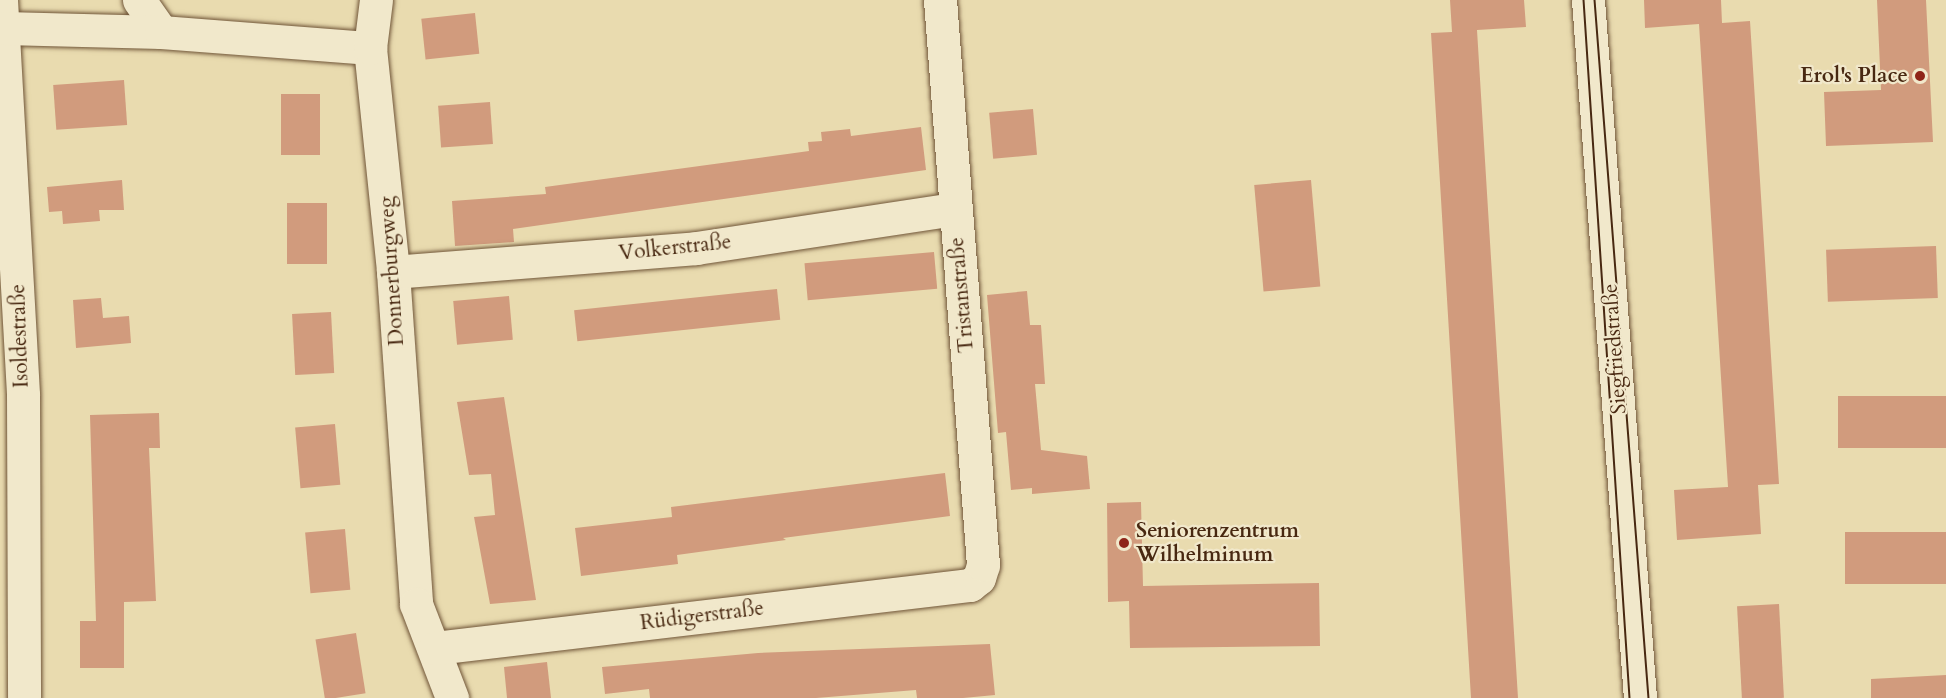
<!DOCTYPE html>
<meta charset="utf-8">
<style>
body{margin:0}
#map{position:relative;width:1946px;height:698px;overflow:hidden;background:#e9dbaf;font-family:Cardo,serif}
div>[style]{position:absolute}
[style*='--x']{left:calc(var(--x)*1px);top:calc(var(--y)*1px);width:calc(var(--w)*1px);rotate:calc(var(--a)*1deg)}
.building>*{inset:0;background:#d19b7d;transform-origin:0 0}
.roads{filter:drop-shadow(0 0 2px #705538) drop-shadow(0 0 2px #705538)}
.minor>*{height:33px;margin:-16.5px;padding:0 16.5px;transform-origin:16.5px;border-radius:16.5px;background:#f1e8cb}
.tram>*{height:1.5px;margin:-0.75px;padding:0 0.75px;transform-origin:0.75px;border-radius:0.75px;background:#482811}
.dots>*{width:16px;height:16px;translate:-50% -50%;box-sizing:border-box;border:3px solid #f1e8cb;border-radius:50%}
span{translate:-50% -50%;white-space:nowrap;text-align:center;line-height:1.15;-webkit-text-stroke:4.5px #f1e8cb;paint-order:stroke}
.poi-label{font-size:21px;color:#482811;font-weight:700}
.right{translate:-100% -50%;text-align:right}
.left{translate:0 -50%;text-align:left}
.street-label{font-size:21px;color:#482811}
</style>
<div id="map">
<div class="building">
<i style="clip-path:polygon(1450px 0,1524px 0,1526px 27px,1477px 30px,1518px 698px,1471px 698px,1431px 33px,1452px 32px)"></i>
<i style="clip-path:polygon(1644px 0,1721px 0,1722px 23px,1750px 21px,1779px 484px,1758px 485px,1761px 534px,1677px 540px,1674px 490px,1728px 487px,1723px 410px,1699px 24px,1645px 28px)"></i>
<i style="clip-path:polygon(1877px 0,1926px 0,1933px 142px,1826px 146px,1824px 92px,1881px 90px)"></i>
<i style="left:475px;top:13px;width:41px;height:54px;rotate:84deg"></i>
<i style="left:124px;top:80px;width:45px;height:71px;rotate:86deg"></i>
<i style="left:281px;top:94px;width:39px;height:61px"></i>
<i style="left:490px;top:102px;width:42px;height:52px;rotate:86deg"></i>
<i style="left:1033px;top:109px;width:46px;height:44px;rotate:85deg"></i>
<i style="clip-path:polygon(921px 127px,926px 170px,513px 229px,514px 242px,455px 246px,452px 201px,546px 194px,545px 187px,809px 151px,808px 142px,822px 141px,821px 132px,850px 129px,851px 136px)"></i>
<i style="clip-path:polygon(122px 180px,124px 210px,99px 210px,100px 221px,63px 224px,62px 211px,49px 212px,47px 187px)"></i>
<i style="left:1311px;top:180px;width:107px;height:57px;rotate:85deg"></i>
<i style="left:327px;top:203px;width:61px;height:40px;rotate:90deg"></i>
<i style="left:1936px;top:246px;width:52px;height:110px;rotate:88deg"></i>
<i style="left:934px;top:252px;width:37px;height:130px;rotate:85deg"></i>
<i style="left:777px;top:289px;width:31px;height:204px;rotate:84deg"></i>
<i style="clip-path:polygon(1027px 291px,1030px 325px,1041px 325px,1045px 384px,1035px 384px,1041px 450px,1087px 456px,1090px 489px,1032px 494px,1032px 488px,1011px 490px,1006px 432px,998px 433px,987px 295px)"></i>
<i style="left:509px;top:296px;width:44px;height:56px;rotate:85deg"></i>
<i style="clip-path:polygon(101px 298px,103px 318px,129px 316px,131px 343px,76px 348px,73px 300px)"></i>
<i style="left:331px;top:312px;width:61px;height:39px;rotate:87deg"></i>
<i style="left:1946px;top:396px;width:52px;height:108px;rotate:90deg"></i>
<i style="clip-path:polygon(504px 397px,536px 600px,490px 604px,474px 517px,495px 515px,491px 474px,469px 475px,457px 402px)"></i>
<i style="clip-path:polygon(159px 413px,160px 448px,149px 448px,156px 601px,124px 602px,124px 668px,80px 668px,80px 621px,96px 621px,90px 415px)"></i>
<i style="left:335px;top:424px;width:61px;height:40px;rotate:85deg"></i>
<i style="clip-path:polygon(945px 473px,950px 516px,783px 538px,786px 540px,677px 555px,678px 564px,581px 576px,575px 528px,672px 517px,671px 507px)"></i>
<i style="clip-path:polygon(1141px 502px,1143px 586px,1319px 583px,1320px 646px,1130px 648px,1129px 601px,1108px 602px,1107px 503px)"></i>
<i style="left:345px;top:529px;width:61px;height:40px;rotate:85deg"></i>
<i style="left:1946px;top:532px;width:52px;height:101px;rotate:90deg"></i>
<i style="left:1779px;top:604px;width:94px;height:42px;rotate:87deg"></i>
<i style="left:356px;top:633px;width:61px;height:41px;rotate:81deg"></i>
<i style="clip-path:polygon(990px 644px,995px 695px,963px 698px,917px 698px,916px 690px,816px 698px,650px 698px,649px 689px,605px 694px,602px 667px,758px 653px)"></i>
<i style="clip-path:polygon(547px 662px,551px 698px,507px 698px,504px 667px)"></i>
<i style="clip-path:polygon(1946px 675px,1946px 698px,1871px 698px,1871px 679px)"></i>
</div>
<div class="roads">
<div class="minor">
<i style="--x:1;--y:0;--w:396;--a:86.8"></i>
<i style="--x:23;--y:395;--w:303;--a:89.8"></i>
<i style="--x:139;--y:0;--w:39;--a:55"></i>
<i style="--x:1588;--y:0;--w:700;--a:85.74"></i>
<i style="--x:4;--y:28;--w:157;--a:1.5"></i>
<i style="--x:161;--y:32;--w:210;--a:4.4"></i>
<i style="--x:370;--y:48;--w:225;--a:84.1"></i>
<i style="--x:393;--y:272;--w:333;--a:86"></i>
<i style="--x:416;--y:604;--w:101;--a:69"></i>
<i style="--x:370;--y:48;--w:48;--a:-82.9"></i>
<i style="--x:393;--y:272;--w:304;--a:-4.5"></i>
<i style="--x:696;--y:248;--w:262;--a:-8.6"></i>
<i style="--x:435;--y:648;--w:539;--a:-6.72"></i>
<i style="--x:970;--y:585;--w:11;--a:-38"></i>
<i style="--x:979;--y:578;--w:14;--a:-73"></i>
<i style="--x:983;--y:565;--w:567;--a:-94.35"></i>
</div>
</div>
<div class="tram">
<i style="--x:1584;--y:0;--w:700;--a:86.23"></i>
<i style="--x:1595;--y:0;--w:700;--a:85.58"></i>
</div>
<div class="dots">
<i style="left:1920px;top:76px;background:#8f2418"></i>
<i style="left:1124px;top:543px;background:#8f2418"></i>
</div>
<div class="poi-label">
<span class="right" style="left:1908px;top:76px">Erol's Place</span>
<span class="left" style="left:1136px;top:543px">Seniorenzentrum<br>Wilhelminum</span>
</div>
<div class="street-label">
<span style="left:675px;top:248px;rotate:-6deg">Volkerstraße</span>
<span style="left:392px;top:271px;rotate:-94deg">Donnerburgweg</span>
<span style="left:962px;top:295px;rotate:-95deg">Tristanstraße</span>
<span style="left:20px;top:336px;rotate:-92deg">Isoldestraße</span>
<span style="left:1615px;top:349px;rotate:-94deg">Siegfriedstraße</span>
<span style="left:702px;top:616px;rotate:-7deg">Rüdigerstraße</span>
</div>
</div>
